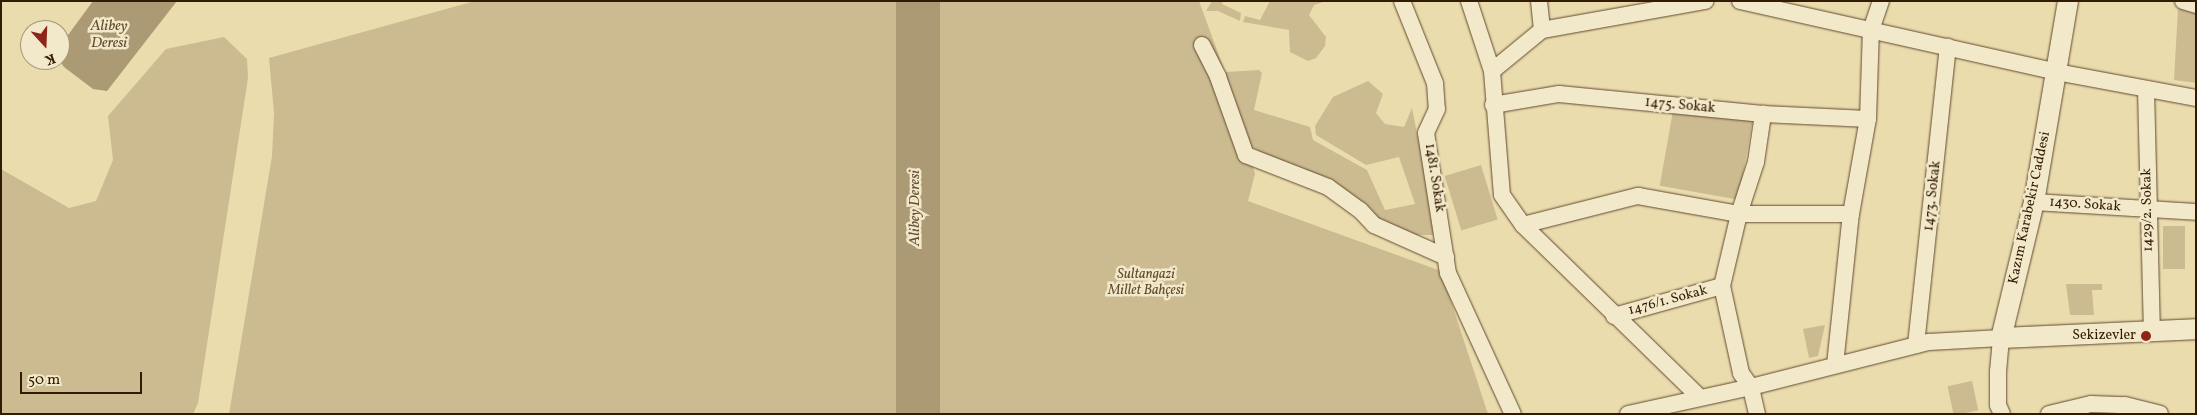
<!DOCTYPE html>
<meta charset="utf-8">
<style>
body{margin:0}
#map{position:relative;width:2197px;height:415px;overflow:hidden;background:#ebdcae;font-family:Vollkorn,serif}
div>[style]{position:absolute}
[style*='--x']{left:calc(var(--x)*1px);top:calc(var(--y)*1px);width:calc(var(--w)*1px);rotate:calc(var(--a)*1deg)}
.green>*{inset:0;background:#ccbb91;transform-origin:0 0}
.water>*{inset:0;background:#ac9a74;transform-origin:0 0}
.roads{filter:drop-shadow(0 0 1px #614a2d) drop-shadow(0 0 1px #614a2d)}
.minor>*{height:16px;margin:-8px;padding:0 8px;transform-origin:8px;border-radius:8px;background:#f2e8ca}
.tertiary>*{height:20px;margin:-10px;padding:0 10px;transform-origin:10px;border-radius:10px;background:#f2e8ca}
.dots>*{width:14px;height:14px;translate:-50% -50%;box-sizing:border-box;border:2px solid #f2e8ca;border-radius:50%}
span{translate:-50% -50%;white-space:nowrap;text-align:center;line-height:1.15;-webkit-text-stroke:5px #f2e8ca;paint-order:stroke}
.street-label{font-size:14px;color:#331a02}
.park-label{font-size:14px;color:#614a2d;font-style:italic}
.poi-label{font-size:14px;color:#331a02}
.right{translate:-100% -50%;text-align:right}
.water-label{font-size:15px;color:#634d30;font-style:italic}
.frame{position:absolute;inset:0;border:2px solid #331a02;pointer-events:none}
.north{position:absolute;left:20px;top:20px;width:50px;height:50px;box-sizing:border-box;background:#f2e8ca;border:1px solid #a6967a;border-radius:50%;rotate:160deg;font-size:14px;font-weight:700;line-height:20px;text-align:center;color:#331a02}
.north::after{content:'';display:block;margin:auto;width:18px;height:22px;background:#8f2418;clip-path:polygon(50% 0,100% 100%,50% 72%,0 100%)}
.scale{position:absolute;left:20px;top:372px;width:122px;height:22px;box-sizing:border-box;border:2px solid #331a02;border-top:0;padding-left:6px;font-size:15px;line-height:18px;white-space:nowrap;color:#331a02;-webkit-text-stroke:4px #f2e8ca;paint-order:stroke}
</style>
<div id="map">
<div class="green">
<i style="clip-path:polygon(475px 1px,896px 1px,897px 414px,229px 414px,272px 156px,274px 113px,269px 58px)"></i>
<i style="clip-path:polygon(940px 1px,1199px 1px,1225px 72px,1259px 70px,1262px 73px,1254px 110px,1310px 127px,1313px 140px,1367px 170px,1385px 210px,1415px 204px,1399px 157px,1366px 165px,1316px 135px,1315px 126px,1333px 97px,1368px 81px,1383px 94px,1376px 113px,1385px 124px,1404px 127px,1412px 108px,1437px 235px,1404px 235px,1247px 144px,1255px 174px,1248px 201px,1441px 271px,1488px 414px,940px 414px)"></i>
<i style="clip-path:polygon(1212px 1px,1223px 1px,1222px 4px,1241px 13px,1240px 21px,1218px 11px,1206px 11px)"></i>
<i style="clip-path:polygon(1270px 1px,1326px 1px,1314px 5px,1309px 15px,1326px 37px,1325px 46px,1316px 58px,1308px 61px,1290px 52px,1289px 30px,1243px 22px,1245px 16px,1260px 20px)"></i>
<i style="clip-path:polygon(2178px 8px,2196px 14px,2196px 83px,2174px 80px)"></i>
<i style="clip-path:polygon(224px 37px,247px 59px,248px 78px,198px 403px,193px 414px,1px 414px,1px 169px,69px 208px,96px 201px,113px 160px,108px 116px,166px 49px)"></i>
<i style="left:1674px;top:105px;width:80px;height:82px;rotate:10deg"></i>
<i style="left:1481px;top:165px;width:57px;height:38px;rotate:73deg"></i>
<i style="left:2163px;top:226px;width:22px;height:43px"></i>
<i style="clip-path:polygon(2066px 284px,2102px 284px,2102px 290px,2092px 290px,2094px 315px,2070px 315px)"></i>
<i style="clip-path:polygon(1825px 325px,1818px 356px,1809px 358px,1803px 329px)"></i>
<i style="left:1972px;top:381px;width:30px;height:25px;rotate:78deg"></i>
</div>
<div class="water">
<i style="clip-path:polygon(93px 1px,177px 1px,107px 91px,93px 89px,64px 67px,59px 60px,60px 46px)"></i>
<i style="left:896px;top:1px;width:44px;height:413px"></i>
</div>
<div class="roads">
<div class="minor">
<i style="--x:1402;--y:1;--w:88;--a:68.1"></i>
<i style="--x:1435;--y:83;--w:26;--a:86"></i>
<i style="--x:1437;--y:109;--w:26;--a:115"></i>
<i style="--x:1426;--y:133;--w:142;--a:81.1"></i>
<i style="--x:1448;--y:273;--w:155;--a:65.3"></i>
<i style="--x:1469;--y:1;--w:74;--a:71.8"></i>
<i style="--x:1492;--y:71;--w:124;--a:85.4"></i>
<i style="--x:1502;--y:195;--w:37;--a:55"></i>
<i style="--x:1523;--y:225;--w:246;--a:44.3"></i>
<i style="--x:1539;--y:1;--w:29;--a:84"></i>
<i style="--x:1740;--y:1;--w:325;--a:12.6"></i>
<i style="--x:2057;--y:72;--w:141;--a:10.6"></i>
<i style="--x:2183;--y:1;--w:14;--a:17"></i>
<i style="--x:1202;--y:45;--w:36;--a:63"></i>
<i style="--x:1218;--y:77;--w:83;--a:70.3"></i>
<i style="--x:1246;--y:155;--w:88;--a:21.3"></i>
<i style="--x:1328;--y:187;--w:39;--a:36"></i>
<i style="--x:1360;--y:210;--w:21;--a:47"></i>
<i style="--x:1374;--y:225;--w:79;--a:24"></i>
<i style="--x:1492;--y:71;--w:65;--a:-39.4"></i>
<i style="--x:1542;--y:30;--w:166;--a:-10.1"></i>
<i style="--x:2146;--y:89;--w:241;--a:88.6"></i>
<i style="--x:1493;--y:105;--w:67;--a:-9.5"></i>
<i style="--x:1559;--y:94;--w:205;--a:5.6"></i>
<i style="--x:1763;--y:114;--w:105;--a:2.7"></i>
<i style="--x:2034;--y:202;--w:162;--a:3.5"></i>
<i style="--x:1523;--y:225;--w:119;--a:-14.2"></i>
<i style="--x:1638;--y:196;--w:103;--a:10.1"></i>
<i style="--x:1739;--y:214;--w:112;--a:0"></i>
<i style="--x:1614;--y:316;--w:112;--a:-15.5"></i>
<i style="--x:1916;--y:345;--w:300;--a:-83.9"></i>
<i style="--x:1835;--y:365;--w:152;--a:-84"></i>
<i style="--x:1851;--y:214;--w:97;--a:-79.9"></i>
<i style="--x:1868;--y:119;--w:89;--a:-88.1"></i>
<i style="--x:1871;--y:30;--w:31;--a:-71"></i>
<i style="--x:1628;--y:414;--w:126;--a:-12.4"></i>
<i style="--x:1751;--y:387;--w:184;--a:-14.2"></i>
<i style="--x:1929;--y:342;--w:72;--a:-3.2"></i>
<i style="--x:2001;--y:338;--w:33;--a:95"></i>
<i style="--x:1998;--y:371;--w:34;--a:90"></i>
<i style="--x:1998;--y:405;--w:10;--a:66"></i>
<i style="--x:1757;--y:414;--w:28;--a:-103"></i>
<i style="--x:1751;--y:387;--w:17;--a:-126"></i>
<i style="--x:1741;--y:373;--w:89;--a:-102.3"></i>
<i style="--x:1722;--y:286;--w:74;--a:-76.7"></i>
<i style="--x:1739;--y:214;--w:55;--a:-71.9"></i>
<i style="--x:1756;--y:162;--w:49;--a:-81.7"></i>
<i style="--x:2049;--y:414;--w:43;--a:-13.4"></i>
<i style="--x:2091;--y:404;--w:34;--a:2"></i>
<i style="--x:2125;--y:405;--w:36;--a:14"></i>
</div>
<div class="tertiary">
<i style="--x:2068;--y:1;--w:204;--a:99.6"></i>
<i style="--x:2034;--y:202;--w:140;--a:103.6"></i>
<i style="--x:2001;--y:338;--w:195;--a:-2.6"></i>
</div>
</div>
<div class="dots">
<i style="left:2146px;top:336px;background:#8f2418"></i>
</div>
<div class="street-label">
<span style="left:1680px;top:106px;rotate:5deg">1475. Sokak</span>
<span style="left:1434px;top:178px;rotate:81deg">1481. Sokak</span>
<span style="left:1933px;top:196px;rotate:-84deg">1473. Sokak</span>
<span style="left:2085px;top:205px;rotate:4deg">1430. Sokak</span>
<span style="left:2030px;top:208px;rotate:-78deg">Kazım Karabekir Caddesi</span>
<span style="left:2148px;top:210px;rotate:-91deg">1429/2. Sokak</span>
<span style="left:1668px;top:301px;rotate:-15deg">1476/1. Sokak</span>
</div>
<div class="park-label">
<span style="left:1146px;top:283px">Sultangazi<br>Millet Bahçesi</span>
</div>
<div class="poi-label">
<span class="right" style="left:2136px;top:336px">Sekizevler</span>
</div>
<div class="water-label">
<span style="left:109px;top:35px">Alibey<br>Deresi</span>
<span style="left:916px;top:208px;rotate:-90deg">Alibey Deresi</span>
</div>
<div class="frame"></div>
<div class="north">K</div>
<div class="scale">50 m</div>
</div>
